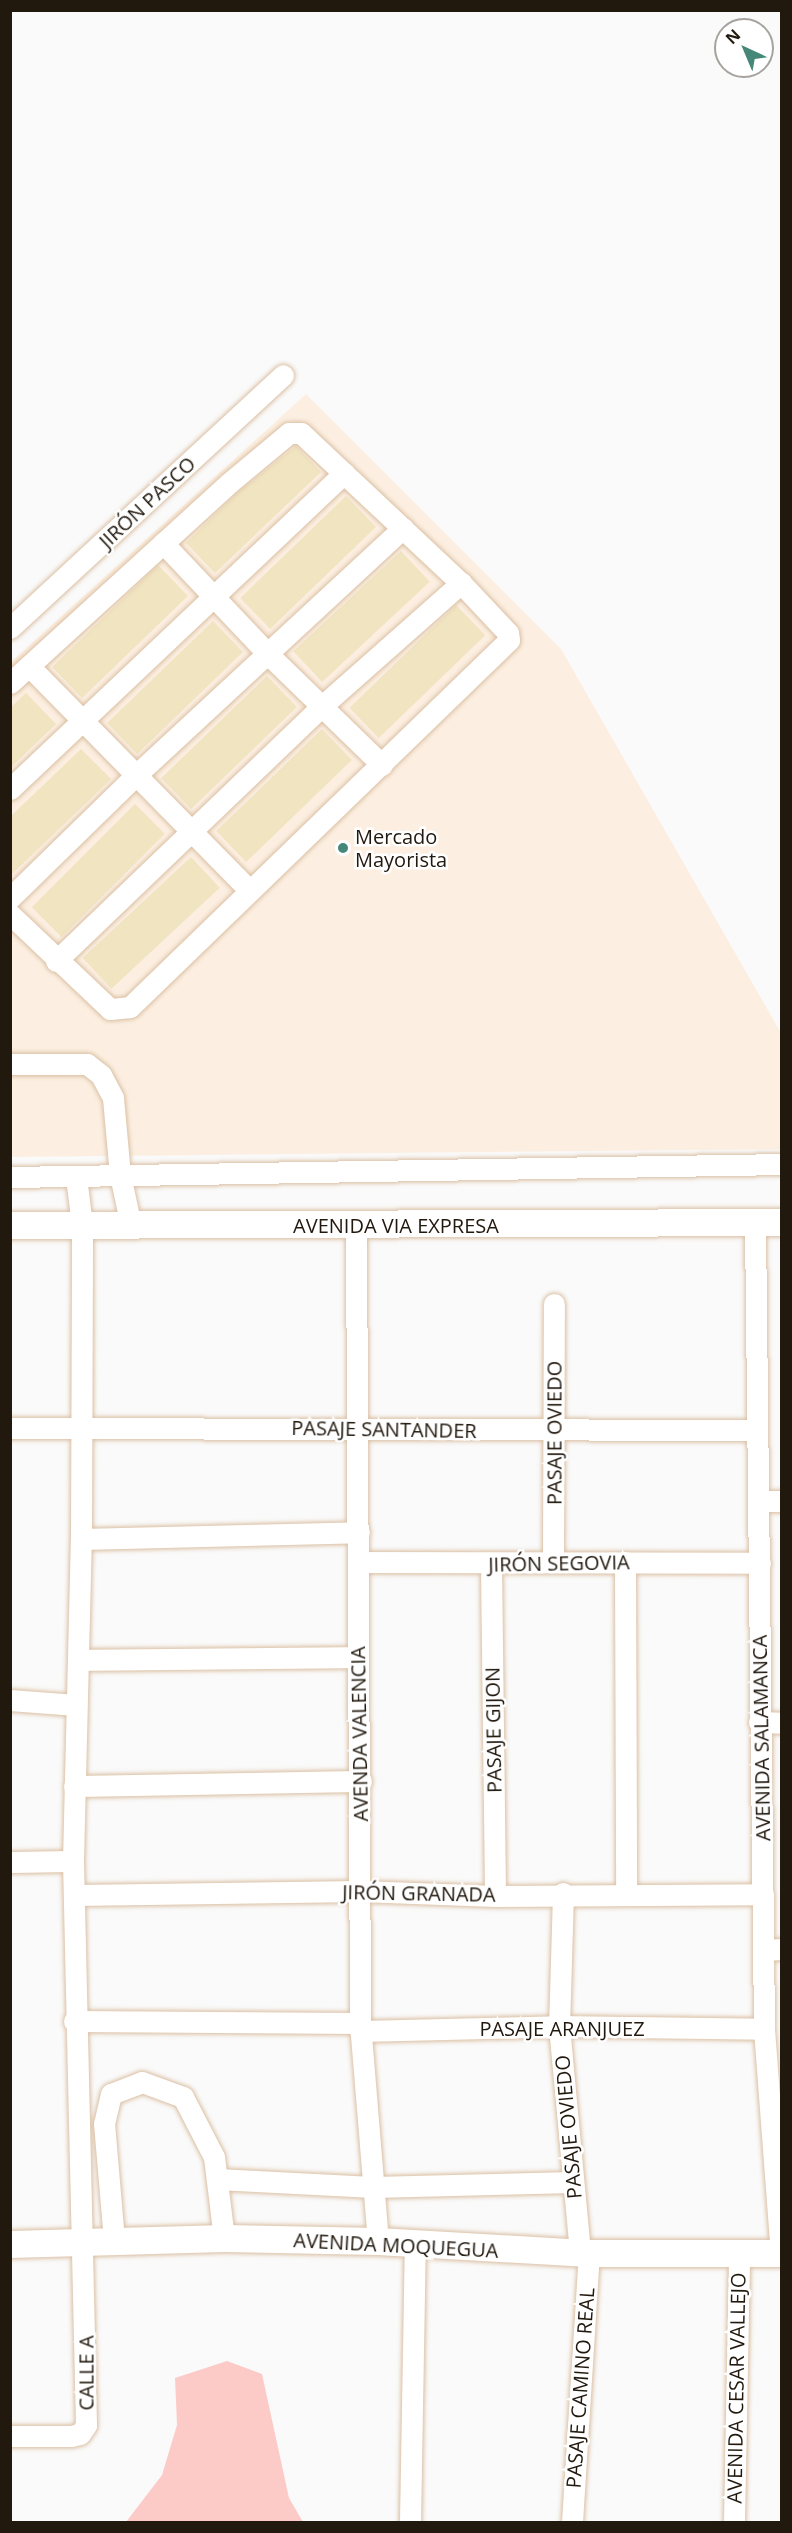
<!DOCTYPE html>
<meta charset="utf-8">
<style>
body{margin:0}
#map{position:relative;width:792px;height:2533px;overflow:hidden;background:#fafafa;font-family:"Open Sans",sans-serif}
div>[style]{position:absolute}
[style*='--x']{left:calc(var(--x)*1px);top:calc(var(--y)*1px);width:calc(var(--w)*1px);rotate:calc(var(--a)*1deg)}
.built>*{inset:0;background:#fcefe1}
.green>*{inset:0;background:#fccbc7}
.building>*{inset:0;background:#f1e4c1;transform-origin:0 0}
.roads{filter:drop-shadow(0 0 2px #dbc0a4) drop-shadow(0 0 2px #dbc0a4)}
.minor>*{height:21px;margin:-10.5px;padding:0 10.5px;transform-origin:10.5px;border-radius:10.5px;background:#fff}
.major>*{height:27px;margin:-13.5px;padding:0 13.5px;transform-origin:13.5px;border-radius:13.5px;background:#fff}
.dots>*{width:16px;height:16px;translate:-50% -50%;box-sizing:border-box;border:3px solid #fff;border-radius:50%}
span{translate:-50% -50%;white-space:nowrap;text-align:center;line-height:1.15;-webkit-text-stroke:5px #fff;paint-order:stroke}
.street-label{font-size:20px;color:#21180e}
.poi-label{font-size:20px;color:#21180e}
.left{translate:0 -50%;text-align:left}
.frame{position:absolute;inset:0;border:12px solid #21180e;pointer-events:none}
.north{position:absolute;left:714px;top:18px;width:60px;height:60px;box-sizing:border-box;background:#fff;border:2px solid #a6a39f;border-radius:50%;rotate:316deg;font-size:16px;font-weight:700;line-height:24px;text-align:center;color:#21180e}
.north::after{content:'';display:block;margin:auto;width:21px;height:27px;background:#458778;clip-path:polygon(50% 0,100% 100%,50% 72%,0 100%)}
</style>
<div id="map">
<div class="built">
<i style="clip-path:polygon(306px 394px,561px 649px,781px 1033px,781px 1149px,11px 1157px,11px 662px)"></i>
</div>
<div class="green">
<i style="clip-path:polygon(227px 2361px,262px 2374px,289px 2498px,303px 2522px,126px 2522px,162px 2475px,177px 2425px,175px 2378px)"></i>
</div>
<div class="building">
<i style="clip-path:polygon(296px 446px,321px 472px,215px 573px,186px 543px,238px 492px)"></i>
<i style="left:346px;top:496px;width:43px;height:147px;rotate:46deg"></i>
<i style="left:401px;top:551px;width:42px;height:147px;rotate:47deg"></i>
<i style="left:158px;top:565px;width:43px;height:147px;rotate:46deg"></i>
<i style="left:456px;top:605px;width:42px;height:148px;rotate:46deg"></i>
<i style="left:213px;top:621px;width:43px;height:147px;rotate:46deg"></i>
<i style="left:267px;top:676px;width:43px;height:147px;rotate:46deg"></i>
<i style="clip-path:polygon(26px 693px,56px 724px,10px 768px,10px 708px)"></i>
<i style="left:322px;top:729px;width:43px;height:147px;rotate:46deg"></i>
<i style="clip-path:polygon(81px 749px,111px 779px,10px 876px,10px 817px)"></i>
<i style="left:135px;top:804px;width:42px;height:146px;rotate:45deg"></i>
<i style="left:191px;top:857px;width:42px;height:148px;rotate:47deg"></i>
</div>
<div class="roads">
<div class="minor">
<i style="--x:163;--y:543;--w:153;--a:46.6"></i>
<i style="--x:268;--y:654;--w:159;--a:44.2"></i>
<i style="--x:10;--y:628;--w:372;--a:-42.8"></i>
<i style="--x:29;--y:666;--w:315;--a:45.5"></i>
<i style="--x:10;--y:683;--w:297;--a:-42.4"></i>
<i style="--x:229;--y:483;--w:78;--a:-39.8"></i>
<i style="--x:289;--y:433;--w:12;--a:0"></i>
<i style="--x:301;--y:433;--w:219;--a:43.2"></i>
<i style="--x:461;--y:583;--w:69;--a:46.8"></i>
<i style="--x:508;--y:633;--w:7;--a:82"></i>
<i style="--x:509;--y:640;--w:528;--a:135.92"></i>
<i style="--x:130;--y:1007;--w:20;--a:174"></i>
<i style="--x:110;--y:1009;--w:138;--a:-136.5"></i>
<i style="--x:10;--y:789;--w:460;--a:-43.4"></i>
<i style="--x:10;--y:898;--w:175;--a:-44.3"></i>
<i style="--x:135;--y:776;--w:365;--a:-42.8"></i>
<i style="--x:56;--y:961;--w:368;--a:-43.8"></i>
<i style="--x:322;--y:706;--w:186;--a:-41.5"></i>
<i style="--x:10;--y:1064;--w:77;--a:0"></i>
<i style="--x:87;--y:1064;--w:18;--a:38"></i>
<i style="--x:101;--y:1075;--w:26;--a:62"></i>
<i style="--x:113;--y:1098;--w:77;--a:84.8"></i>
<i style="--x:120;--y:1175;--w:52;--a:77.8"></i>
<i style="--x:10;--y:1177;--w:772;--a:-0.96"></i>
<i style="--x:755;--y:1222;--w:807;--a:89.36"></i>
<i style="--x:764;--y:2029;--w:225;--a:85.7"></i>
<i style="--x:356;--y:1226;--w:797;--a:89.71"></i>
<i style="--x:360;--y:2023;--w:219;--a:85.3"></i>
<i style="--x:10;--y:1428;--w:747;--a:0.15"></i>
<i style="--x:759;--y:1501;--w:23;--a:0"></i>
<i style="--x:81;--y:1539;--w:278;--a:-1.4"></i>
<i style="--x:359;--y:1562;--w:401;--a:0.1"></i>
<i style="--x:553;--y:1562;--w:258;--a:-89.8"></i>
<i style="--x:625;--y:1562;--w:331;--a:89.8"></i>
<i style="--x:491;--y:1565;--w:331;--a:89.3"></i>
<i style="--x:79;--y:1660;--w:279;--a:-0.6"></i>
<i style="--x:10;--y:1700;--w:66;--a:4.3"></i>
<i style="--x:759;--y:1722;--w:23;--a:2"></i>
<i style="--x:74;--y:1786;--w:287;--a:-1"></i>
<i style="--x:10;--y:1862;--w:63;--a:-0.9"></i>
<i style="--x:563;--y:1893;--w:133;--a:91.7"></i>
<i style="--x:559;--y:2026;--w:228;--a:84.7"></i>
<i style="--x:75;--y:1895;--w:285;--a:-0.8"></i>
<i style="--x:360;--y:1891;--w:135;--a:2.1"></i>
<i style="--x:495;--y:1896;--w:268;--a:-0.4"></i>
<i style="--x:764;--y:1950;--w:18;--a:-3"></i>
<i style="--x:74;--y:2021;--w:286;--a:0.4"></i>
<i style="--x:360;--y:2031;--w:199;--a:-1.4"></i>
<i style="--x:559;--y:2026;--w:205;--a:0.8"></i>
<i style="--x:217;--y:2179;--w:156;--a:2.9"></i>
<i style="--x:373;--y:2187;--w:200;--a:-1.4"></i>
<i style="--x:114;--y:2240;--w:116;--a:-94.9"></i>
<i style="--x:104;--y:2124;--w:31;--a:-77"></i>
<i style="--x:111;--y:2094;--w:33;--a:-21"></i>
<i style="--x:142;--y:2082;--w:44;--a:20.1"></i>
<i style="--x:183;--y:2097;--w:68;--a:62.7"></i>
<i style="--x:214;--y:2157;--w:82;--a:83"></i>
<i style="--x:10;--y:2436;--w:61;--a:0"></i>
<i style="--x:71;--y:2436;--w:9;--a:-13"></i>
<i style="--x:80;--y:2434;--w:11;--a:-56"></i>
<i style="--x:86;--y:2425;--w:564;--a:-91.32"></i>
<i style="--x:73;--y:1861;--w:322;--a:-88.6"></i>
<i style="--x:81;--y:1539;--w:314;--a:-89.8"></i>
<i style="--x:82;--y:1225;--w:48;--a:-97.1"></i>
<i style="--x:410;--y:2522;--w:277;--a:-89"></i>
<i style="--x:572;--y:2522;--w:270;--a:-86.4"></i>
<i style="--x:734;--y:2522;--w:269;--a:-88.9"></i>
</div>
<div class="major">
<i style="--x:10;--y:1225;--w:772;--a:-0.22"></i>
<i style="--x:10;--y:2244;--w:214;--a:-1.6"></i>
<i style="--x:224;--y:2238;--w:154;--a:1.1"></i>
<i style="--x:378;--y:2241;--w:211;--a:3.3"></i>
<i style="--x:589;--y:2253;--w:193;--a:0"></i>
</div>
</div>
<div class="dots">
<i style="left:343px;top:848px;background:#458778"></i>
</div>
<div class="street-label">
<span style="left:147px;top:502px;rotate:-43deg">JIRÓN PASCO</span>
<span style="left:396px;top:1225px">AVENIDA VIA EXPRESA</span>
<span style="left:384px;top:1429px;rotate:1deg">PASAJE SANTANDER</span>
<span style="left:554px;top:1433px;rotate:-90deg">PASAJE OVIEDO</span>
<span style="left:559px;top:1563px;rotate:-1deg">JIRÓN SEGOVIA</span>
<span style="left:493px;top:1730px;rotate:-91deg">PASAJE GIJON</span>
<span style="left:359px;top:1734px;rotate:-91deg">AVENDA VALENCIA</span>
<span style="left:761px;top:1738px;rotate:-91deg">AVENIDA SALAMANCA</span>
<span style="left:419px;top:1893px;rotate:1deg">JIRÓN GRANADA</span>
<span style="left:562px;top:2028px">PASAJE ARANJUEZ</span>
<span style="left:568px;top:2127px;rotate:-95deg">PASAJE OVIEDO</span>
<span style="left:396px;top:2245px;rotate:3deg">AVENIDA MOQUEGUA</span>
<span style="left:86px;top:2373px;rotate:-90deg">CALLE A</span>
<span style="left:580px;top:2388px;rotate:-86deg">PASAJE CAMINO REAL</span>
<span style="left:736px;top:2388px;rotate:-89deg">AVENIDA CESAR VALLEJO</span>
</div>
<div class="poi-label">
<span class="left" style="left:355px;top:848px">Mercado<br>Mayorista</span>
</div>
<div class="frame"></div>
<div class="north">N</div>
</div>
